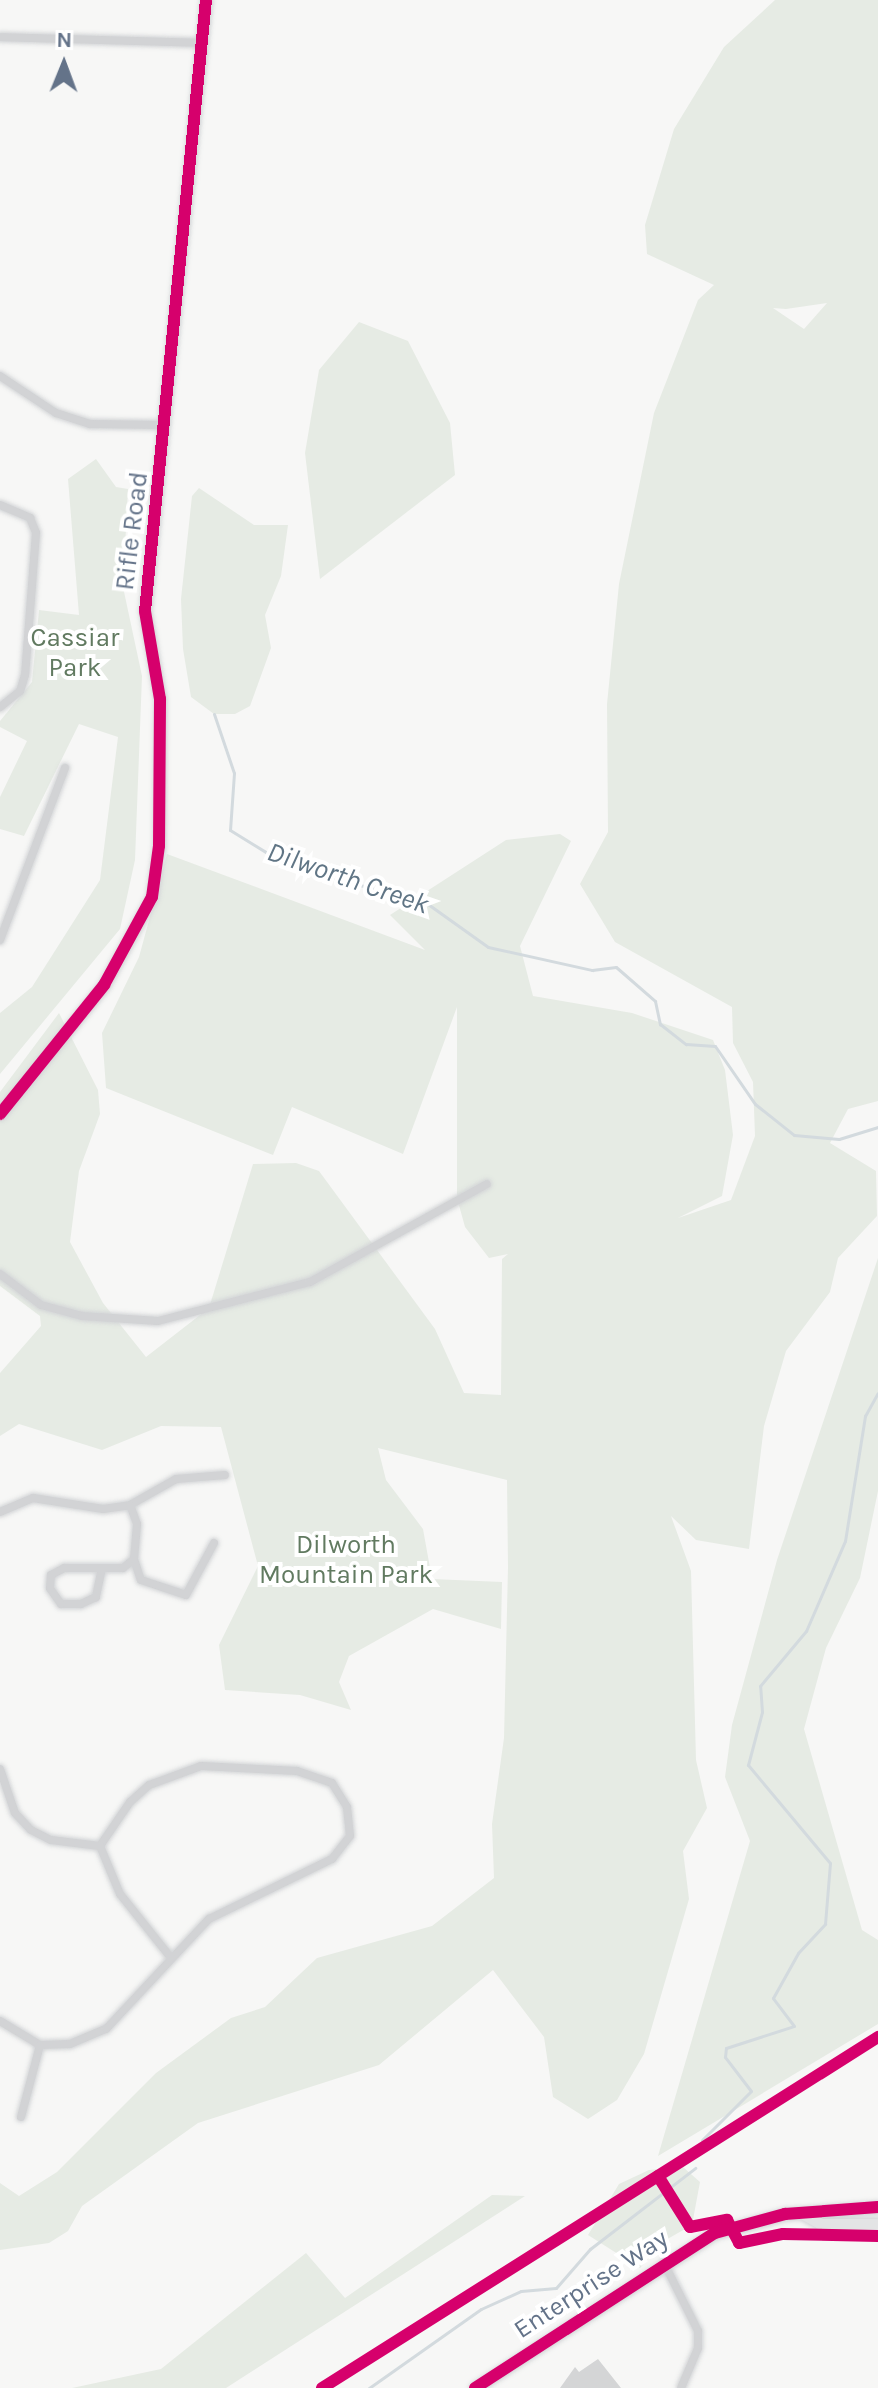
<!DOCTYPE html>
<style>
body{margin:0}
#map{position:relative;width:878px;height:2388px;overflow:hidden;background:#f7f7f6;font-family:Karla,sans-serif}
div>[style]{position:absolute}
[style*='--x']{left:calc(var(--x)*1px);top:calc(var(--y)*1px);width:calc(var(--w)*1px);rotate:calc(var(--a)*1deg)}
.green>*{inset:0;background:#e6ebe4}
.stream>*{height:3px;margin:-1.5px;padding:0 1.5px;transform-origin:1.5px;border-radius:1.5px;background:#d3dade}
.building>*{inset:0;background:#d4d5d6}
.roads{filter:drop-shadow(0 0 2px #d3d5d7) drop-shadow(0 0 2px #d3d5d7)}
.street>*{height:8px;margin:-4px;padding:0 4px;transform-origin:4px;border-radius:4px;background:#d2d3d5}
.secondary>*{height:11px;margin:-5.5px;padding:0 5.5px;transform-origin:5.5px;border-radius:5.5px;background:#e3e4e5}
.cycleway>*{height:12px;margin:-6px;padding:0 6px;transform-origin:6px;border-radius:6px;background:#d6006c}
span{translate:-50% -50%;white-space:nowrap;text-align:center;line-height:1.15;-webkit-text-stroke:8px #fff;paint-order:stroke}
.street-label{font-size:26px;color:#647389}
.park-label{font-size:26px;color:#617a60}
.water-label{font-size:28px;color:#607585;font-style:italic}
.north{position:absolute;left:24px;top:24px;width:80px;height:80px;-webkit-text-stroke:6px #fff;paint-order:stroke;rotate:1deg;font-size:22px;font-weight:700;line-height:32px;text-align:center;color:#647389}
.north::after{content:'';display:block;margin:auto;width:28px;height:36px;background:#647389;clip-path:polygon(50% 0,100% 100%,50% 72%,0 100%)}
</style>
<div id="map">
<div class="green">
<i style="clip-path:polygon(evenodd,775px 0,878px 0,878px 1101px,848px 1109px,830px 1143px,876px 1171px,877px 1216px,838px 1258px,830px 1292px,786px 1351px,764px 1426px,749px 1549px,696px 1540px,671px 1516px,691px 1571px,696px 1760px,707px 1808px,683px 1851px,689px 1899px,644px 2054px,617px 2100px,588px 2119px,553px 2097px,544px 2037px,493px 1970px,379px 2065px,198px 2123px,82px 2206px,68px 2231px,49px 2243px,0 2250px,0 2183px,19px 2196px,57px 2172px,156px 2073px,231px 2018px,265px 2007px,317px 1958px,432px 1926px,494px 1878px,492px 1824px,504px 1738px,508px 1567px,507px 1480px,378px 1448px,386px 1480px,423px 1529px,432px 1579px,502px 1582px,501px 1629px,433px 1609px,349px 1656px,339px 1682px,351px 1710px,300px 1695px,225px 1690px,219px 1645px,258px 1566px,221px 1427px,161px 1426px,102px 1450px,19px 1424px,0 1436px,0 1373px,41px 1326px,40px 1316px,0 1286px,0 1092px,59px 1013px,98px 1090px,100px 1114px,79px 1171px,70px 1242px,103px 1303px,146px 1357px,209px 1308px,253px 1164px,296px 1163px,319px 1171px,435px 1329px,464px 1393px,501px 1395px,502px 1259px,508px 1254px,489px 1258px,465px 1227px,457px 1198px,457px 1007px,403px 1154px,292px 1107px,273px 1155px,106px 1088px,102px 1033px,139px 957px,167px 854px,425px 950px,390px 915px,506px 840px,560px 834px,571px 841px,520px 946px,533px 996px,632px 1013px,713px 1040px,725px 1070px,733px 1135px,722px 1196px,678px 1218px,731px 1200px,755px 1136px,753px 1082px,733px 1043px,732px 1007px,615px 942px,580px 884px,608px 832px,607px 704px,619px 584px,654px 413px,698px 300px,714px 285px,647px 254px,645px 225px,674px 129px,724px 47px,775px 0,827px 303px,804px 329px,773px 308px,786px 309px,827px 303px)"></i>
<i style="clip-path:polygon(359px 322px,408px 341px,450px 423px,455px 475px,320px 579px,305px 453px,319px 370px)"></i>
<i style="clip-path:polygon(96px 459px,116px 487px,128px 489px,123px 587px,142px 676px,135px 860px,120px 929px,0 1074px,0 1013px,32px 987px,100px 880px,118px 737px,79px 724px,24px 836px,0 829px,0 797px,27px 741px,0 727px,0 721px,32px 682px,39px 610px,79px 615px,68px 479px)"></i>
<i style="clip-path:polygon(199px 488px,254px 525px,288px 525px,281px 576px,265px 615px,271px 648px,250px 706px,235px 714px,214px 714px,191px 697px,183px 649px,181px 599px,192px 496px)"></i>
<i style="clip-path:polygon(878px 1258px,878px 1491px,860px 1578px,826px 1648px,804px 1729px,862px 1930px,878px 1940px,878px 2024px,658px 2156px,750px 1841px,725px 1777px,732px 1725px,777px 1560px)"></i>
<i style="clip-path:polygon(683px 2167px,700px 2182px,692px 2225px,664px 2241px,640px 2268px,588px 2235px,619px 2184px,649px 2170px)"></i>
<i style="clip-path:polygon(492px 2195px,525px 2196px,226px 2388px,72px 2388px,161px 2369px,306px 2253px,345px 2298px)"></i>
</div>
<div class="stream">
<i style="--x:214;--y:714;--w:62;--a:71.3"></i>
<i style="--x:234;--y:773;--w:57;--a:94"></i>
<i style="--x:230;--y:830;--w:46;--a:31.6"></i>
<i style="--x:269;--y:854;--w:68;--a:20.6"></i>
<i style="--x:333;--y:878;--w:95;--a:14.6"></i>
<i style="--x:425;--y:902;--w:77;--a:35.5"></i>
<i style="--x:488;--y:947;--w:107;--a:12.5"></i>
<i style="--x:592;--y:970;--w:24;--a:-7"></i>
<i style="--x:616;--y:967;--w:52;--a:41.1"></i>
<i style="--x:655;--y:1001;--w:24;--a:78"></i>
<i style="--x:660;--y:1024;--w:33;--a:38"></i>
<i style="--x:686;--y:1044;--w:29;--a:4"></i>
<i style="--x:715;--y:1046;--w:70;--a:55.4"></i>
<i style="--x:755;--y:1104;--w:50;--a:38.5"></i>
<i style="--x:794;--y:1135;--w:45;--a:5.1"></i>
<i style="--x:839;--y:1139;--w:41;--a:-17.1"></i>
<i style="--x:702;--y:2140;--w:69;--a:-45"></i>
<i style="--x:751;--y:2091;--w:43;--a:-127.4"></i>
<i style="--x:725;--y:2057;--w:9;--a:-84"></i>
<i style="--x:726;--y:2048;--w:71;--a:-17.9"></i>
<i style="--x:794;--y:2026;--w:35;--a:-127"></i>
<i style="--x:773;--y:1998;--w:51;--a:-60.9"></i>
<i style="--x:798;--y:1953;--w:40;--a:-47"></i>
<i style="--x:825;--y:1924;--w:61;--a:-85.3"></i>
<i style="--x:830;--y:1863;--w:128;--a:-129.9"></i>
<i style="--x:748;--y:1765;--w:55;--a:-75.2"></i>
<i style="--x:762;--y:1712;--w:26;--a:-94"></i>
<i style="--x:760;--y:1686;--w:72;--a:-50.1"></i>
<i style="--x:806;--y:1631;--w:98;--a:-66.6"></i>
<i style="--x:845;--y:1541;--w:127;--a:-80.9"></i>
<i style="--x:865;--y:1416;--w:26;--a:-61"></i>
<i style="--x:369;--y:2388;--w:137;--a:-35.2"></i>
<i style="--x:481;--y:2309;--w:44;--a:-24.2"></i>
<i style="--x:521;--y:2291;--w:35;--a:-5"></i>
<i style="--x:556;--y:2288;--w:52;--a:-48.9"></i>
<i style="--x:590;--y:2249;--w:133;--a:-37.6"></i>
</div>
<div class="building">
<i style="clip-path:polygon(598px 2359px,621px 2388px,560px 2388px,575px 2367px,579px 2372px)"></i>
</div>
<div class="roads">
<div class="street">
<i style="--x:0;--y:37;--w:202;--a:1.7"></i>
<i style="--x:0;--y:376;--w:67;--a:33.5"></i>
<i style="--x:56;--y:413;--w:36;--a:18"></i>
<i style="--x:90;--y:424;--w:75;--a:0.8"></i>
<i style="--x:0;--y:505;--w:33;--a:23"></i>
<i style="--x:30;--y:518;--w:16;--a:68"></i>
<i style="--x:36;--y:533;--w:142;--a:94.4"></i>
<i style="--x:25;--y:675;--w:17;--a:107"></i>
<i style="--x:20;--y:691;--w:26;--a:141"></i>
<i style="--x:0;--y:940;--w:184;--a:-69.3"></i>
<i style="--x:0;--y:1274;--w:51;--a:37.1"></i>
<i style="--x:41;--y:1305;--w:42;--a:15"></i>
<i style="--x:82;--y:1316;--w:76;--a:3.8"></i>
<i style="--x:158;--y:1321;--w:157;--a:-14.4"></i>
<i style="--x:310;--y:1282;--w:202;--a:-29"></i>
<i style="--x:0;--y:1512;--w:36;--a:-23"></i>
<i style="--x:33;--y:1498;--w:71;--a:8.9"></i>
<i style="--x:103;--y:1509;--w:27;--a:-8"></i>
<i style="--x:130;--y:1505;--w:53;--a:-29.5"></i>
<i style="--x:176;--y:1479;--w:49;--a:-4.7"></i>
<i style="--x:134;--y:1559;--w:22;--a:72"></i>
<i style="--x:141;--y:1580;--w:47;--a:18.4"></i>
<i style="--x:186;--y:1595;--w:59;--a:-61.7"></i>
<i style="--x:102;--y:1568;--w:30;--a:102"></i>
<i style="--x:96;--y:1597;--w:17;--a:155"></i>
<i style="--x:81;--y:1604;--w:20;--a:180"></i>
<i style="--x:61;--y:1604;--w:19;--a:-125"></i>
<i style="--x:50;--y:1588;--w:13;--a:-86"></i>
<i style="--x:51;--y:1575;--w:15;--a:-28"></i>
<i style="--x:64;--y:1568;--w:59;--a:0"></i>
<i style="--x:123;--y:1568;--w:14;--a:-39"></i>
<i style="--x:134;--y:1559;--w:35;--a:-85"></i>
<i style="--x:137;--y:1524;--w:20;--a:-110"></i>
<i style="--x:0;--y:1769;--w:46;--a:71.2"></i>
<i style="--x:15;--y:1813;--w:23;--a:47"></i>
<i style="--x:31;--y:1830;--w:22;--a:27"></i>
<i style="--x:51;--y:1840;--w:49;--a:7"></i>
<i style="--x:0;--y:2021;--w:47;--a:31"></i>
<i style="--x:40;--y:2045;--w:30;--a:-2"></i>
<i style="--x:70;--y:2044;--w:39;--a:-23"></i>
<i style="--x:106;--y:2029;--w:151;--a:-46.9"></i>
<i style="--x:209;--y:1919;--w:137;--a:-26"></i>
<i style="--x:332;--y:1859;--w:29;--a:-52"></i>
<i style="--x:350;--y:1836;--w:29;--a:-96"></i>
<i style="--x:347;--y:1807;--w:28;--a:-122"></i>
<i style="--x:332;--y:1783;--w:37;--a:-161"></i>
<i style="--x:297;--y:1771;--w:96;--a:-177"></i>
<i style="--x:201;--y:1766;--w:55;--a:159.9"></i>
<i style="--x:149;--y:1785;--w:25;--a:138"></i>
<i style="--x:130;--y:1802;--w:53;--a:124.3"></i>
<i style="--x:100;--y:1846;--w:52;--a:67.4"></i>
<i style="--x:120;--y:1894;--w:82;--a:51.4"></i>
<i style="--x:21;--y:2117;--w:74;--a:-75.2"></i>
<i style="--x:664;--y:2263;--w:76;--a:63.4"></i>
<i style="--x:698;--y:2331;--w:17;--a:90"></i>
<i style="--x:698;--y:2348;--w:43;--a:113"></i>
</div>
<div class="secondary">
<i style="--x:0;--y:1114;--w:166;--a:-51.1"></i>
<i style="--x:104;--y:985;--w:100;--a:-61.4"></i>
<i style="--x:152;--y:897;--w:51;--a:-82.2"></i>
<i style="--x:159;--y:846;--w:147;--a:-89.6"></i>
<i style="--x:160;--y:699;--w:89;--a:-99.7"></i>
<i style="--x:145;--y:611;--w:614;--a:-84.3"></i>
<i style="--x:805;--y:2215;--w:18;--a:29"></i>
<i style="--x:821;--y:2224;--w:57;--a:0"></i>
<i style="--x:475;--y:2388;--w:286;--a:-32.9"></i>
<i style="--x:715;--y:2233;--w:73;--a:-15.2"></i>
<i style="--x:785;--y:2214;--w:93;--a:-4.3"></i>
</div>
</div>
<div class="cycleway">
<i style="--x:0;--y:1114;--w:166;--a:-51.1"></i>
<i style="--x:104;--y:985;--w:100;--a:-61.4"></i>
<i style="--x:152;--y:897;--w:51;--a:-82.2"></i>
<i style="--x:159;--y:846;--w:147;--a:-89.6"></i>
<i style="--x:160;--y:699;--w:89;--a:-99.7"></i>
<i style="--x:145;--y:611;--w:614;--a:-84.3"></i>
<i style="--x:658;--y:2176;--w:60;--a:57.9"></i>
<i style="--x:690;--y:2227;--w:38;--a:-11"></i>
<i style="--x:727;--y:2220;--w:26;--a:62"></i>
<i style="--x:739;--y:2243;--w:45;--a:-11.6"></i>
<i style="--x:783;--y:2234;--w:95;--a:1.2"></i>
<i style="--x:322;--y:2388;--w:658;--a:-32.26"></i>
<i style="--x:475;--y:2388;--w:286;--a:-32.9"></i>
<i style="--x:715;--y:2233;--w:73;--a:-15.2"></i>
<i style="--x:785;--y:2214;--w:93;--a:-4.3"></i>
</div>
<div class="street-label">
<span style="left:132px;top:531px;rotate:-83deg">Rifle Road</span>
<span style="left:591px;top:2284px;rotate:-33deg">Enterprise Way</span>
</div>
<div class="park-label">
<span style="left:75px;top:653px">Cassiar<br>Park</span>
<span style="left:346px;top:1560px">Dilworth<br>Mountain Park</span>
</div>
<div class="water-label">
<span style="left:348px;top:878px;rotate:19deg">Dilworth Creek</span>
</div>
<div class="north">N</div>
</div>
